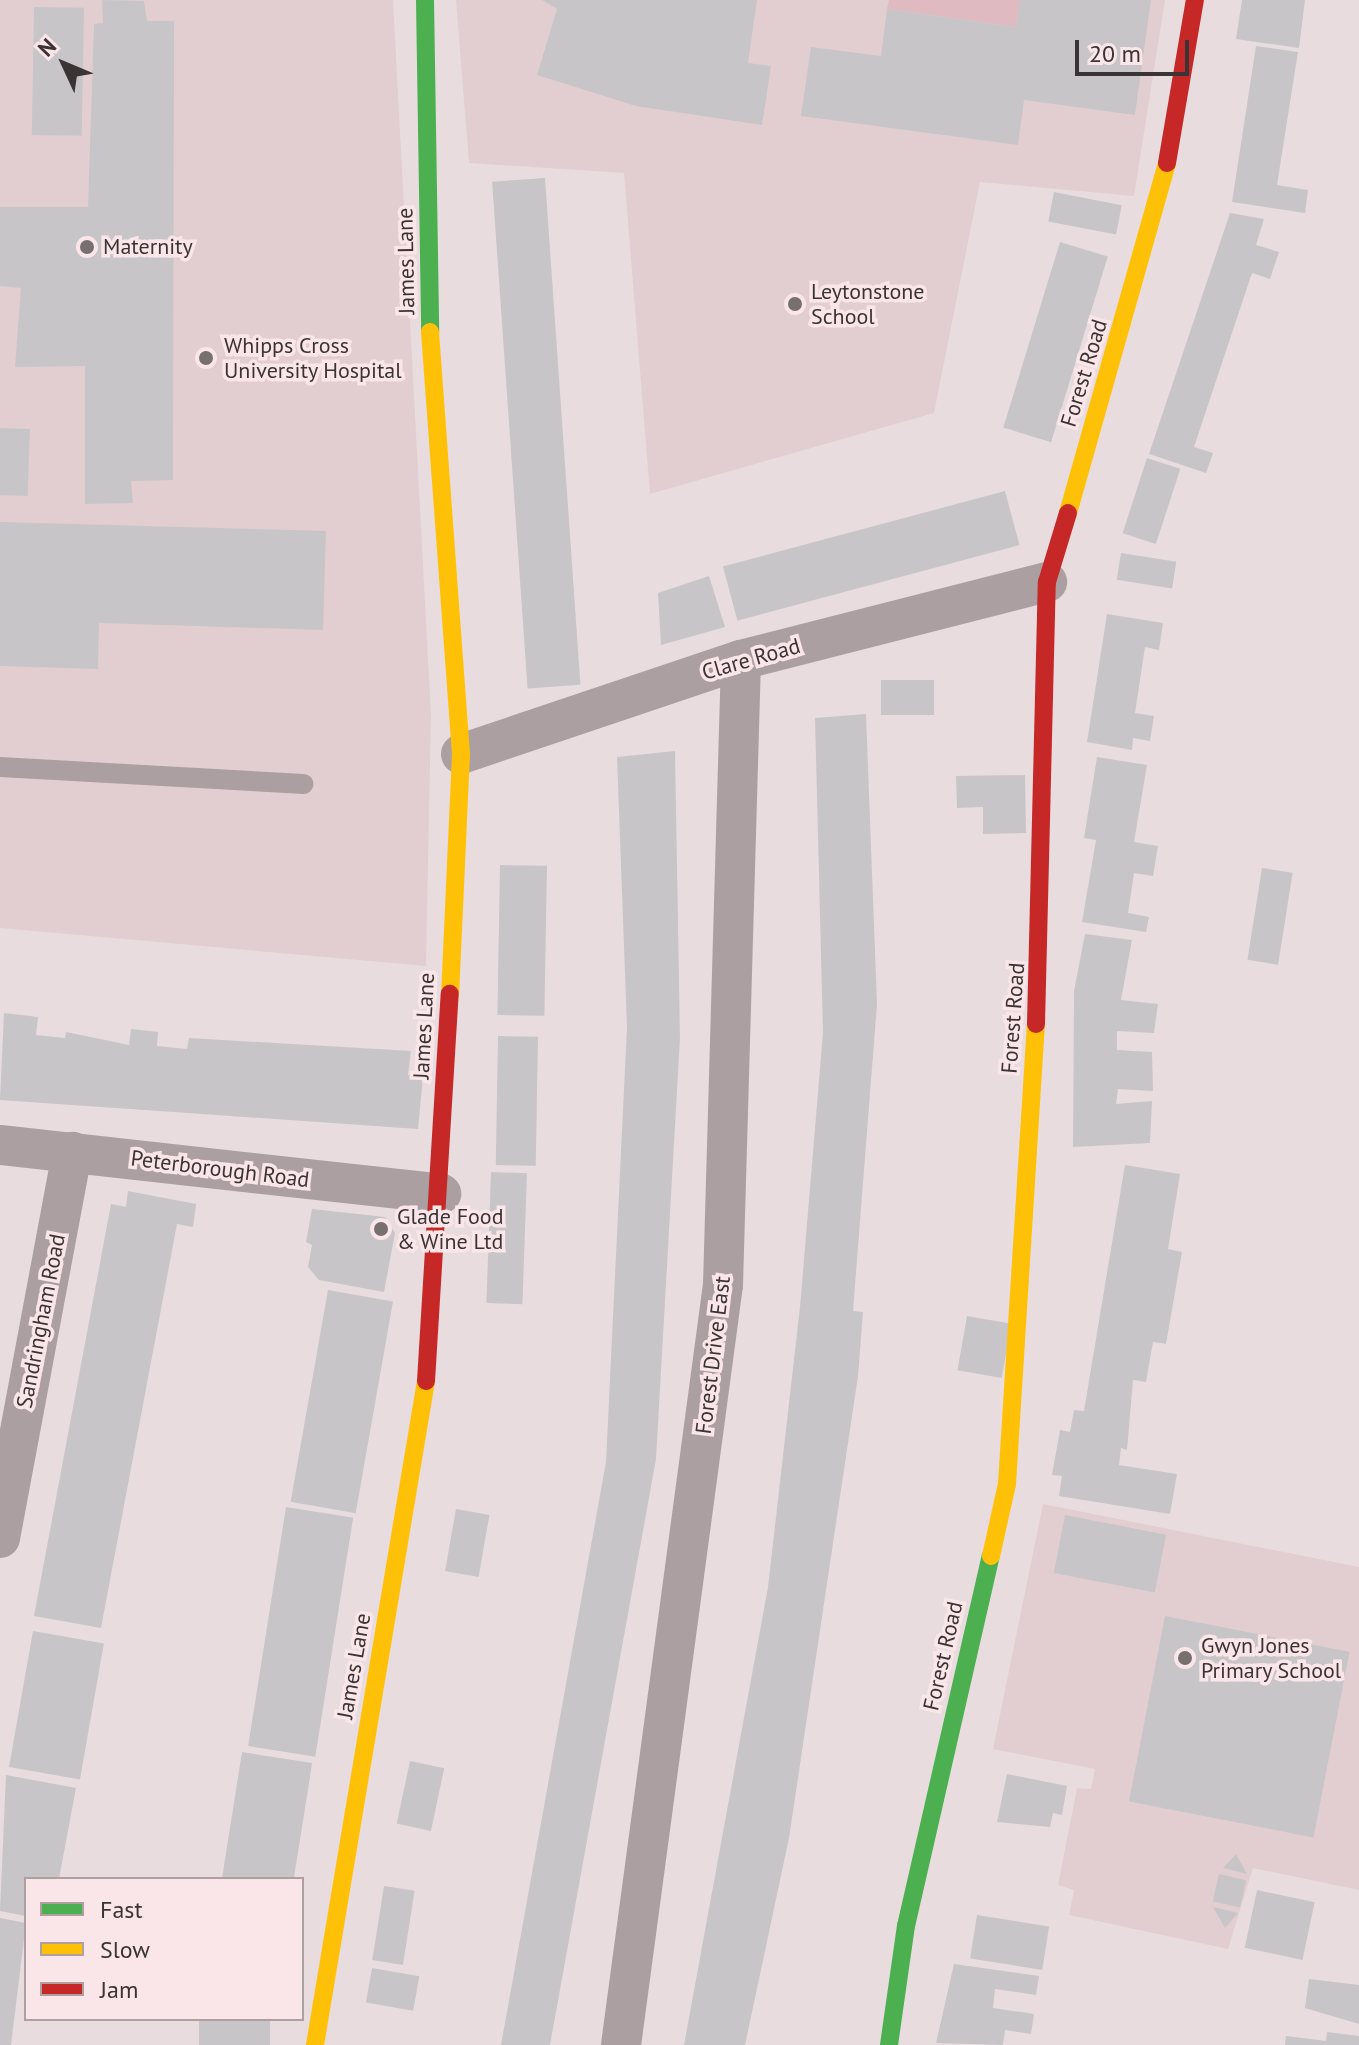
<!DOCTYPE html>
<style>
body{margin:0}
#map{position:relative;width:1359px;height:2045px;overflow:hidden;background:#e8dcdf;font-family:"PT Sans",sans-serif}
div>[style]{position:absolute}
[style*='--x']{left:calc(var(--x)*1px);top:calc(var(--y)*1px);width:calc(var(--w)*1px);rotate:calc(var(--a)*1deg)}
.built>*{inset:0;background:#e2ced1}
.green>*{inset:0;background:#dfbac1}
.building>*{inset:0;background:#c8c5c8;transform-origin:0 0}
.lane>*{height:20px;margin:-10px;padding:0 10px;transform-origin:10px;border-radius:10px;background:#ab9fa1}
.street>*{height:40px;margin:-20px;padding:0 20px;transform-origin:20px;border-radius:20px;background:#ab9fa1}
.fast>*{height:18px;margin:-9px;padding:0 9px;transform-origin:9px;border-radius:9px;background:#4caf50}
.slow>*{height:18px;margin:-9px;padding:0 9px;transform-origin:9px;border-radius:9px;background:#ffc107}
.jam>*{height:18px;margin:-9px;padding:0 9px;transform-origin:9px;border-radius:9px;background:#c62828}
.dots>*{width:22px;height:22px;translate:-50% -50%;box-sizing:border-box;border:4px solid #fae6e9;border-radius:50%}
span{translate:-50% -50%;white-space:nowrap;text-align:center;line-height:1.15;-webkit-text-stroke:7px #fae6e9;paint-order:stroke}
.poi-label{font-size:22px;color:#3b3435}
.left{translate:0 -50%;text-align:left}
.street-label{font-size:22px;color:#3b3435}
.legend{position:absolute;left:24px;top:1877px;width:280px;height:144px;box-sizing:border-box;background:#fae6e9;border:2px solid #ae9fa1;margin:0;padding:10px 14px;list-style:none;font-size:24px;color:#3b3435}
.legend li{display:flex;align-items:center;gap:16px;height:40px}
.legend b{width:40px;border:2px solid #ae9fa1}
.north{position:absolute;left:24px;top:24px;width:80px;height:80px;-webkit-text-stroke:6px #fae6e9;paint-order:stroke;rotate:314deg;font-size:22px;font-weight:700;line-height:32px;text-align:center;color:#3b3435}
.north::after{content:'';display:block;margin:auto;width:28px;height:36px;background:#3b3435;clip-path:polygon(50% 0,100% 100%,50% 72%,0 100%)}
.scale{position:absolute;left:1075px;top:40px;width:114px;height:36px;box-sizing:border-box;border:4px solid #3b3435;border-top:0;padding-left:10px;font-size:24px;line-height:28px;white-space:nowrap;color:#3b3435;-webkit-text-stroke:6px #fae6e9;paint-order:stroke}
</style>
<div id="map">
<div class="built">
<i style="clip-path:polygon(0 0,393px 0,431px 715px,426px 966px,0 928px)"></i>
<i style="clip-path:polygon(456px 0,1165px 0,1134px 196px,980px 182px,934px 413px,650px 494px,624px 173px,469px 163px)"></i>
<i style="clip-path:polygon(1043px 1504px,1359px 1567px,1359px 1890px,1253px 1868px,1228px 1949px,1069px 1915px,1074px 1890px,1058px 1885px,1077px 1788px,1091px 1789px,1095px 1769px,993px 1749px)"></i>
</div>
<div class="green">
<i style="clip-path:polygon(889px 0,1020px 0,1016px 27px,887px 9px)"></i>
</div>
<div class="building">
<i style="clip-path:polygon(102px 0,144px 1px,147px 21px,174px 21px,173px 480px,131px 481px,133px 503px,85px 504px,85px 366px,15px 367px,21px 288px,0 286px,0 207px,88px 207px,94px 24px,103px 23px)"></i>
<i style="clip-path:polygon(542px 0,757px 0,748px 63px,771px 66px,762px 125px,636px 106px,537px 75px,557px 9px)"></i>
<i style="clip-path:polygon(1020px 0,1151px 0,1135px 115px,1024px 100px,1018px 145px,801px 116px,811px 47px,881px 56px,887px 9px,1016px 27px)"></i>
<i style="clip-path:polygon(1242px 0,1305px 0,1299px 48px,1236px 39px)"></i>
<i style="left:34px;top:7px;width:50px;height:128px;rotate:1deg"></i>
<i style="clip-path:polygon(1256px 46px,1298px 52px,1277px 185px,1308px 190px,1305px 213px,1232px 202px)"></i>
<i style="left:545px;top:178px;width:508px;height:53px;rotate:86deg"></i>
<i style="left:1054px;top:192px;width:69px;height:30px;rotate:11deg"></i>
<i style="clip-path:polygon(1230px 213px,1264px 219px,1256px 245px,1279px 252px,1270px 279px,1252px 273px,1194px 447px,1213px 453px,1206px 473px,1149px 454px)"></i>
<i style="left:1060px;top:242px;width:50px;height:194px;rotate:17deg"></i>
<i style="left:0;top:428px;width:30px;height:67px;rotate:2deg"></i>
<i style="left:1147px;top:458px;width:35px;height:79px;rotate:18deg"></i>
<i style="left:1005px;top:491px;width:56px;height:292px;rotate:75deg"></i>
<i style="clip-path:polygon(0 522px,326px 531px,323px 630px,99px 623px,98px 669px,0 666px)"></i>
<i style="left:1121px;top:553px;width:56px;height:27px;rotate:9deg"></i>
<i style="clip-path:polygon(709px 576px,725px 627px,661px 645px,658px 593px)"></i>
<i style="clip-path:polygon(1107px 614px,1163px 623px,1159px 650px,1145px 647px,1135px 713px,1154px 716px,1150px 741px,1133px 738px,1132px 750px,1087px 742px)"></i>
<i style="left:881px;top:680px;width:53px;height:35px"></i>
<i style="clip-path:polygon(866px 714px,877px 1004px,853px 1311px,863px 1312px,858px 1376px,789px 1838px,745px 2045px,684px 2045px,768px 1587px,800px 1307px,823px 1033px,815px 718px)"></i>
<i style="clip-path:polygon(675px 751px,680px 1038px,656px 1459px,550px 2045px,501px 2045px,606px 1462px,627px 1027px,617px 757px)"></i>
<i style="clip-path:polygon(1097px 757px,1147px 765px,1134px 842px,1158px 846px,1153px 876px,1134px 873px,1128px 913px,1149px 917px,1146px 932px,1082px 922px,1096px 840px,1084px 838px)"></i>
<i style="clip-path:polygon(1025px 775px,1026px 833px,983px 834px,983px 807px,957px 808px,956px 776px)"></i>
<i style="left:500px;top:865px;width:47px;height:150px;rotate:1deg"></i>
<i style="left:1262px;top:868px;width:31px;height:93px;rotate:9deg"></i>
<i style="clip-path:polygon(1085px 934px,1132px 940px,1121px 1000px,1158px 1004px,1154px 1033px,1117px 1031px,1117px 1050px,1152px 1052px,1153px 1091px,1118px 1089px,1116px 1104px,1152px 1101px,1150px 1143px,1073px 1147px,1074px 991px)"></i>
<i style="clip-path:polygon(4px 1013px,38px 1017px,36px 1035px,65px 1038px,66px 1032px,129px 1045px,131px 1029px,158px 1032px,157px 1046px,187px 1049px,189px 1038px,411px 1051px,408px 1075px,423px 1077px,418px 1129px,0 1100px)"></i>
<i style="left:498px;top:1036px;width:40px;height:129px;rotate:1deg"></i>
<i style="clip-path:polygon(1125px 1165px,1180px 1174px,1168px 1249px,1182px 1252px,1166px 1344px,1153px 1342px,1146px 1382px,1133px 1380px,1127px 1450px,1121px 1448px,1119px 1465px,1177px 1474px,1170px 1514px,1059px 1496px,1062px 1476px,1052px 1475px,1060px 1430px,1070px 1432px,1074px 1410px,1084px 1411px)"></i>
<i style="left:491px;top:1172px;width:36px;height:131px;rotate:2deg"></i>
<i style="clip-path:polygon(128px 1191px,196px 1204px,193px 1227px,177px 1224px,101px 1628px,34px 1616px,111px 1204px,126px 1207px)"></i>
<i style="clip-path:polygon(312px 1209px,385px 1217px,395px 1233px,384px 1292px,319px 1280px,308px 1267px,312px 1245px,306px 1242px)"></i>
<i style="left:328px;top:1290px;width:66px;height:215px;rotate:10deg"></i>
<i style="left:967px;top:1316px;width:45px;height:55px;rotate:10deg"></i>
<i style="left:286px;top:1507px;width:68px;height:242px;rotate:9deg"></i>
<i style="left:456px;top:1509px;width:34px;height:63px;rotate:10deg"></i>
<i style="left:1065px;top:1515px;width:103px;height:59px;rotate:11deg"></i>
<i style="left:1165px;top:1616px;width:188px;height:189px;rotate:11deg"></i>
<i style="left:33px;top:1631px;width:72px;height:138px;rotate:10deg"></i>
<i style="left:242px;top:1752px;width:71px;height:129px;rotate:9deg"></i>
<i style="left:410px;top:1761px;width:35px;height:64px;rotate:12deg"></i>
<i style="clip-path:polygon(1007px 1774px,1067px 1786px,1062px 1815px,1053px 1813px,1050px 1827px,997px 1822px)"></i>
<i style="clip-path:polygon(6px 1775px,76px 1788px,59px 1879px,26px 1879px,26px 1916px,0 1911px)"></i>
<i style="clip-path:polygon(1236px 1854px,1247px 1874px,1223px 1868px)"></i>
<i style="left:1219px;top:1874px;width:28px;height:28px;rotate:13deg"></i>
<i style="left:384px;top:1886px;width:31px;height:75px;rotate:9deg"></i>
<i style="left:1257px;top:1890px;width:59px;height:59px;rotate:12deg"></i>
<i style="clip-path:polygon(1213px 1907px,1238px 1913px,1225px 1928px)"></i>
<i style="left:977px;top:1915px;width:73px;height:44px;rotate:9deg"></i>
<i style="clip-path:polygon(0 1918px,26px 1923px,11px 2045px,0 2045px)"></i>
<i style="clip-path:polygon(954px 1964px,1039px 1976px,1036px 1995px,995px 1989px,993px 2008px,1034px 2014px,1031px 2034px,1005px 2030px,1003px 2045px,936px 2043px)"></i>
<i style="left:372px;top:1968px;width:48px;height:35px;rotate:10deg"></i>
<i style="clip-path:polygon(1309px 1979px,1359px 1985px,1359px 2024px,1305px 2008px)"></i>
<i style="left:199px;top:2019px;width:71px;height:26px"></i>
<i style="clip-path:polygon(1327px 2032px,1359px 2036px,1359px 2045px,1285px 2045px,1286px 2036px,1326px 2041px)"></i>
</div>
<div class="lane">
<i style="--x:0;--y:767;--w:304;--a:3.2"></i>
</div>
<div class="street">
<i style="--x:461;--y:754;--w:295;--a:-18.6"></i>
<i style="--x:741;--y:660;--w:316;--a:-14.3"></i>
<i style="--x:0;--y:1145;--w:444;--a:6.3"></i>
<i style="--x:0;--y:1538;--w:393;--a:-79.4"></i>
<i style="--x:621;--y:2045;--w:767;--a:-82.36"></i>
<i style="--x:723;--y:1285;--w:625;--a:-88.35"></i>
</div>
<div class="fast">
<i style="--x:425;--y:0;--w:332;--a:89.1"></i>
<i style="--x:889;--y:2045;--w:120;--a:-81.9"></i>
<i style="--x:906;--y:1926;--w:380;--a:-77.1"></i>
</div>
<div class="slow">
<i style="--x:430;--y:332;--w:423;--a:85.8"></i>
<i style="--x:461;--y:754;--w:240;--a:92.6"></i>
<i style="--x:1068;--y:513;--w:364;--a:-74.2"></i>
<i style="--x:991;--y:1556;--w:74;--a:-77.5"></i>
<i style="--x:1007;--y:1484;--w:461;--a:-86.4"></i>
<i style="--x:315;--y:2045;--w:673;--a:-80.51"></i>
</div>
<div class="jam">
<i style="--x:1167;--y:163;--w:165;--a:-80.3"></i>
<i style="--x:1036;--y:1024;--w:442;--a:-88.6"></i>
<i style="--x:1047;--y:582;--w:72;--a:-73.1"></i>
<i style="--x:426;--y:1381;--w:388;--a:-86.5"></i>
</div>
<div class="dots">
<i style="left:87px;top:247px;background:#786f70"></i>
<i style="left:795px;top:304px;background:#786f70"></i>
<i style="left:206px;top:358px;background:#786f70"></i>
<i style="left:381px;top:1229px;background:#786f70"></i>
<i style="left:1185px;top:1658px;background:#786f70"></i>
</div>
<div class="poi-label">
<span class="left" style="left:103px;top:247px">Maternity</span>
<span class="left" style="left:811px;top:304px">Leytonstone<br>School</span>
<span class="left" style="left:224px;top:358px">Whipps Cross<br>University Hospital</span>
<span class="left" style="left:397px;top:1229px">Glade Food<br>&amp; Wine Ltd</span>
<span class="left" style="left:1201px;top:1658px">Gwyn Jones<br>Primary School</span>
</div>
<div class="street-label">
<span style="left:406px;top:261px;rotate:-91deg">James Lane</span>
<span style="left:1084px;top:373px;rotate:-73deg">Forest Road</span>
<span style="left:751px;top:659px;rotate:-16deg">Clare Road</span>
<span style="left:1013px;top:1018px;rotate:-86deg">Forest Road</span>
<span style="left:424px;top:1026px;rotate:-87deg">James Lane</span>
<span style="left:220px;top:1169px;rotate:7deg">Peterborough Road</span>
<span style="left:41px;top:1321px;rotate:-79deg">Sandringham Road</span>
<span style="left:713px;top:1355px;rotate:-83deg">Forest Drive East</span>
<span style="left:943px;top:1656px;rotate:-77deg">Forest Road</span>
<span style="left:354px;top:1666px;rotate:-80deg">James Lane</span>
</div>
<ul class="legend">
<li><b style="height:10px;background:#4caf50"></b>Fast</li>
<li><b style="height:10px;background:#ffc107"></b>Slow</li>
<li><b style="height:10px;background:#c62828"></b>Jam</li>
</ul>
<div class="north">N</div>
<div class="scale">20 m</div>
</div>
